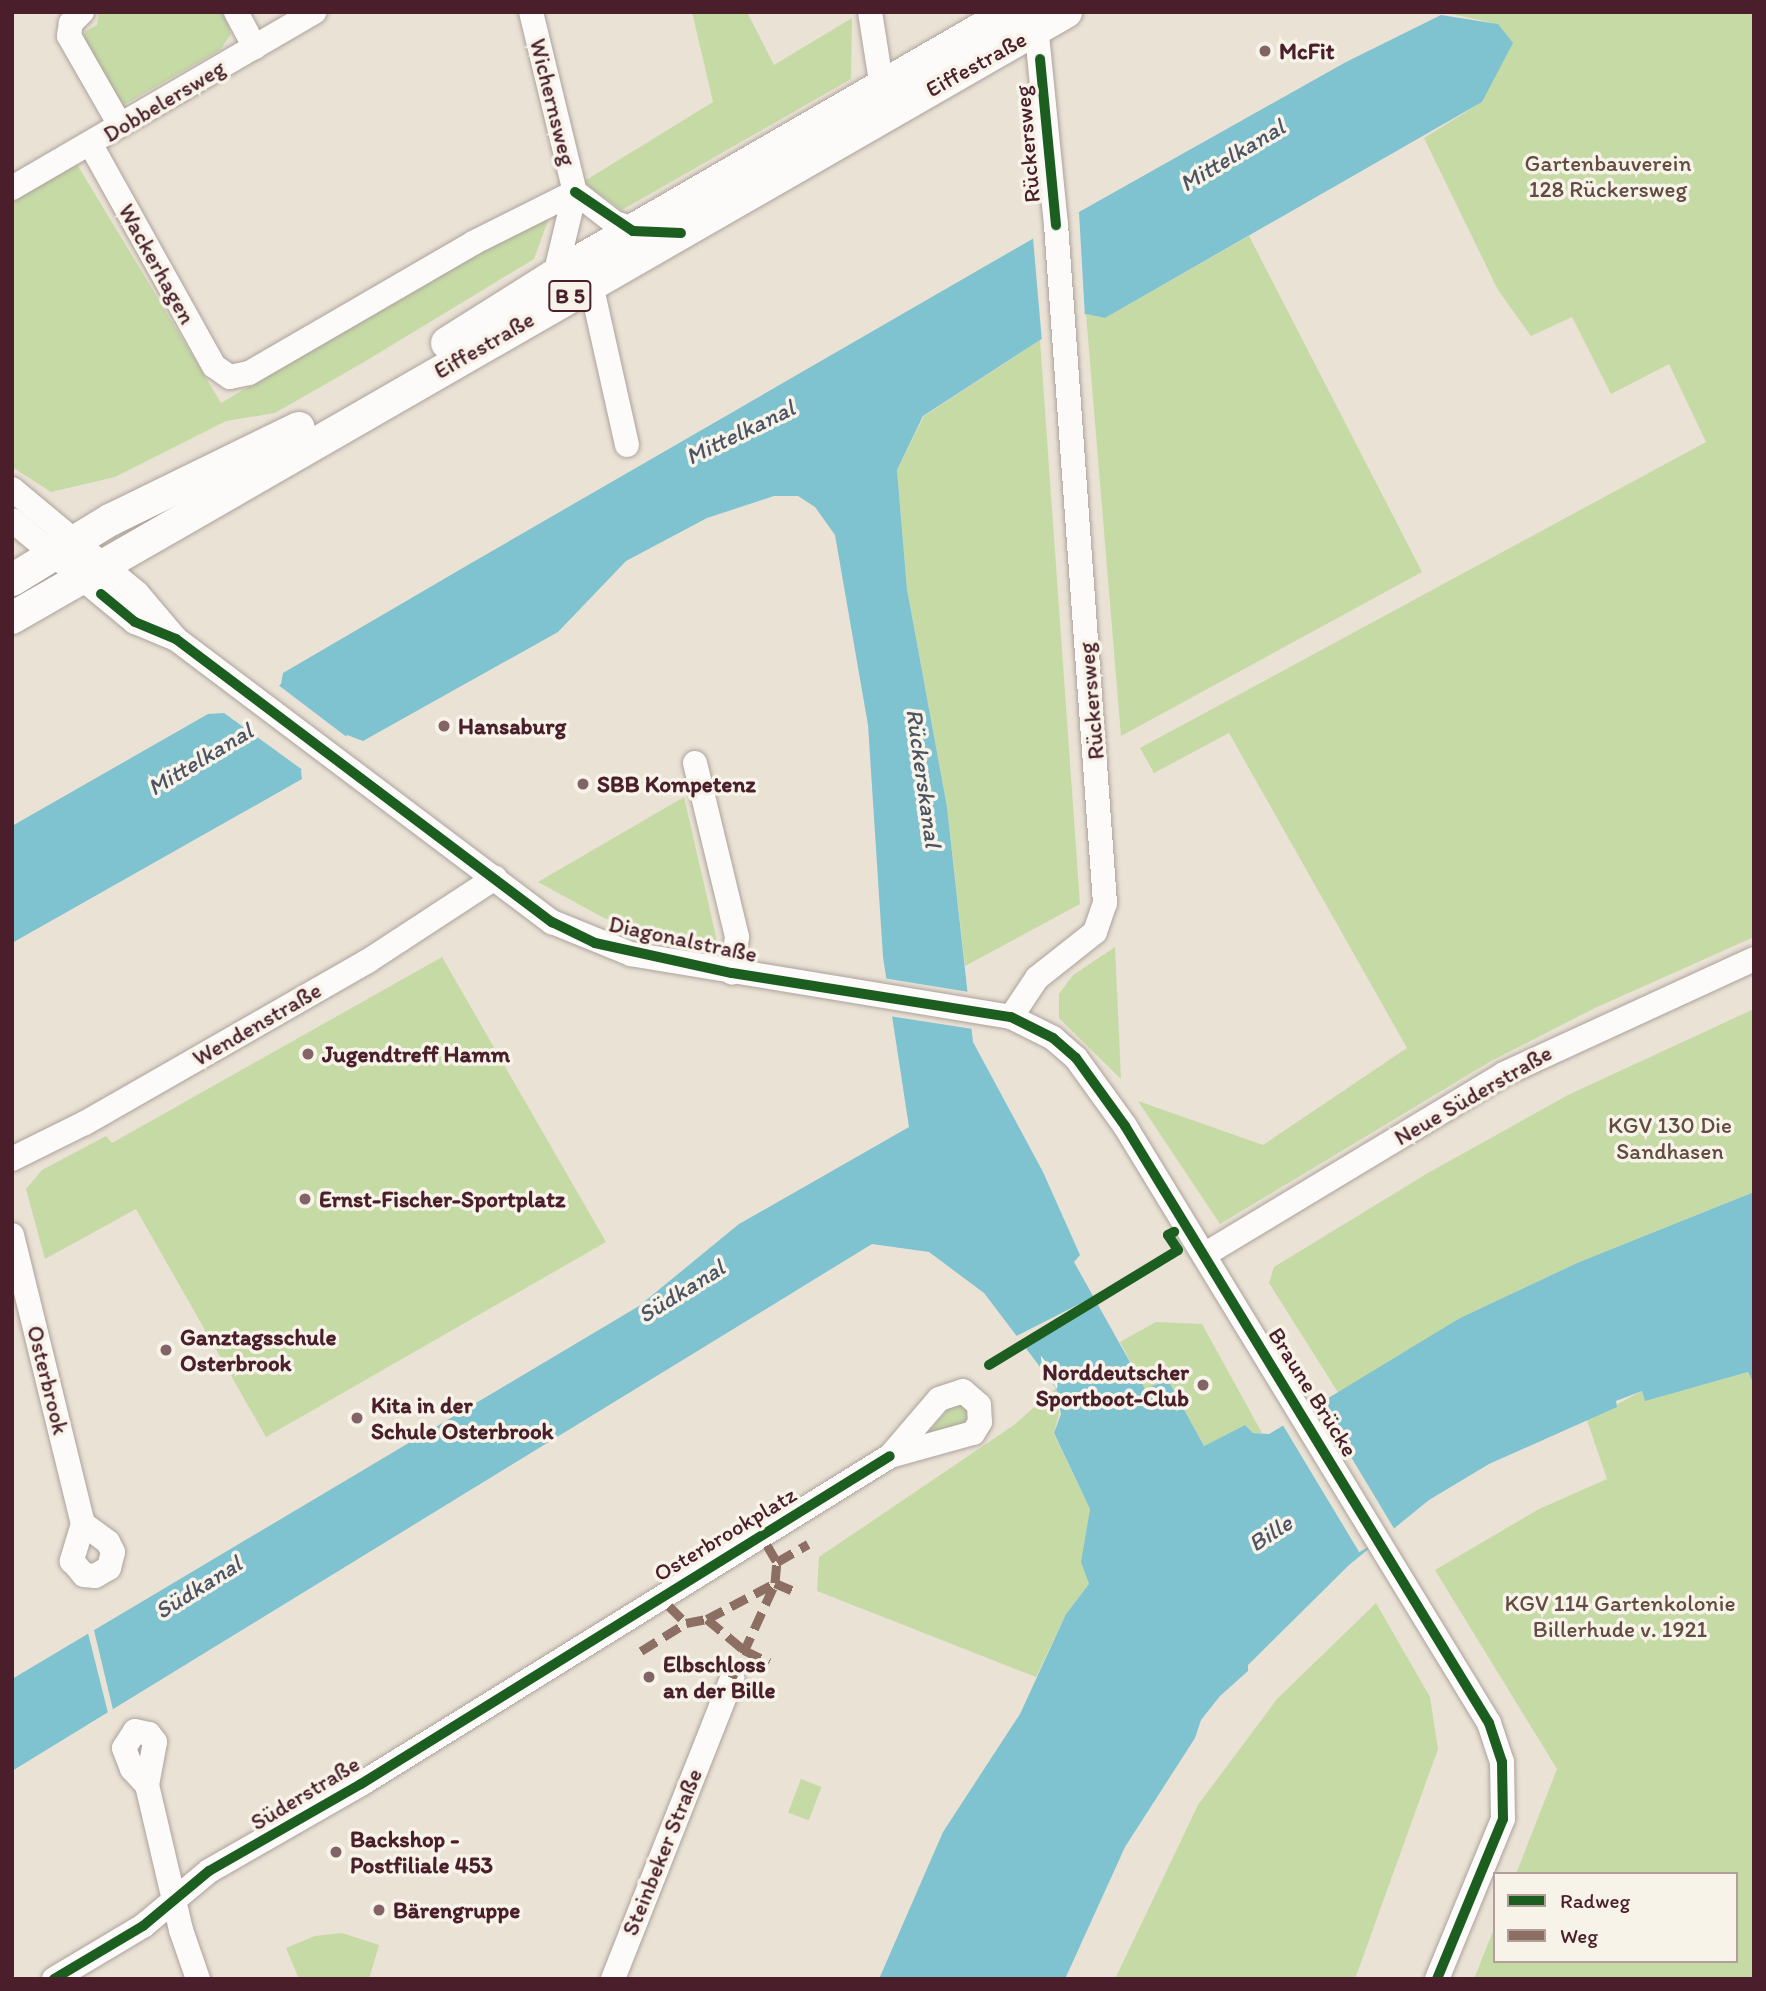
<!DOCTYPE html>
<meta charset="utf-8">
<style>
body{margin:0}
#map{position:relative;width:1766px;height:1991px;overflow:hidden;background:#eae2d5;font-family:Itim,sans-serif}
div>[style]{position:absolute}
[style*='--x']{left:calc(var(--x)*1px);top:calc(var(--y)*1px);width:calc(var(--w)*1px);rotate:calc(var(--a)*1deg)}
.green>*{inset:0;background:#c6daa6;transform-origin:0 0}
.water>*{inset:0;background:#7fc3d1}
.pier>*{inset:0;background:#eae2d5;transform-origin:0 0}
.roads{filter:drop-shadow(0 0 2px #aca29c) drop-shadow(0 0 2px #aca29c)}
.minor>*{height:24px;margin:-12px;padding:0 12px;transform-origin:12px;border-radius:12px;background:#fcfbf9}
.major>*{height:32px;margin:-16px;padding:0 16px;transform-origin:16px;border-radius:16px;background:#fcfbf9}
.quiet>*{height:9px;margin-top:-4.5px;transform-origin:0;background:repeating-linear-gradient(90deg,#8d6e63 0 18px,transparent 0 27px)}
.cycleway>*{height:10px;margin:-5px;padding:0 5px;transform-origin:5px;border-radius:5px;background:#1b5e20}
.dots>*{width:19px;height:19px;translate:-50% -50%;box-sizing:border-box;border:4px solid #f7f3e8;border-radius:50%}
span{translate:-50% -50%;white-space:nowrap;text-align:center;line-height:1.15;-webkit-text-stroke:7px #f7f3e8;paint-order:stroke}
.shield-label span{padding:2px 5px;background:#f7f3e8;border:2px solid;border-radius:5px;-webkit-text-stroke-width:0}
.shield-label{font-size:21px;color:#4a1f2b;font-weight:700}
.poi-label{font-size:23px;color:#4a1f2b;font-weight:700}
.left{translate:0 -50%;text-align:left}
.right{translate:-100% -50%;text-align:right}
.street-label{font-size:23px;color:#4a1f2b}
.park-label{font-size:23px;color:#624c40}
.water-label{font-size:24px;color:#4c5464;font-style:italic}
.frame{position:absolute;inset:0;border:14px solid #4a1f2b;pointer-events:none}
.legend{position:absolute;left:1493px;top:1872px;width:245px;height:91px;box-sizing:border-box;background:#f7f3e8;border:2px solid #b29e9c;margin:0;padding:9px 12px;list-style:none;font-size:21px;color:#4a1f2b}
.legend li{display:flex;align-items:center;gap:14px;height:35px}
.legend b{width:35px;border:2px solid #b29e9c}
</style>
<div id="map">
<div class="green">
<i style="clip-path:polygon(99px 12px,224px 12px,231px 34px,220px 50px,122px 106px,83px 38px,86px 31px,97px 25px)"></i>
<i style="clip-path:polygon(692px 12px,747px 12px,774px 65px,852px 18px,851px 79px,622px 210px,583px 182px,713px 102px)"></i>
<i style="clip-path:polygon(1442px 12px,1754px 12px,1754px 937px,1595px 1008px,1491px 1061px,1220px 1224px,1138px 1101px,1263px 1145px,1407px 1048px,1229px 733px,1154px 773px,1140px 748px,1706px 442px,1669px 364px,1611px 394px,1572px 317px,1531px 336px,1498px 290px,1424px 138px,1482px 102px,1498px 24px)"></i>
<i style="clip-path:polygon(75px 161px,221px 403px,553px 207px,534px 259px,364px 362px,275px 413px,226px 421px,115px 477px,51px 492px,12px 467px,12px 198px)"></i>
<i style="clip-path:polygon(1249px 236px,1422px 572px,1121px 736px,1086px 314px,1105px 318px)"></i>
<i style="clip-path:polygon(1040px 340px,1080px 904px,965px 966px,947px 807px,907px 589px,897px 470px,924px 416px)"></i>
<i style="clip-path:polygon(684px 797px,717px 941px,665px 935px,604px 918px,538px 882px)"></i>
<i style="clip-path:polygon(1115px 947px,1121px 1079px,1059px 1018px,1059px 994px,1073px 975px)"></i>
<i style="clip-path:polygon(442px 957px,606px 1242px,266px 1437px,136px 1209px,45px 1259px,26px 1189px,42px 1170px,106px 1136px,112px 1143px)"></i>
<i style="clip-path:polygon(1754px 1009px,1754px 1192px,1577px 1263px,1460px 1318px,1339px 1394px,1269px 1283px,1274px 1267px,1428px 1173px,1568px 1095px)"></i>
<i style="clip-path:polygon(1156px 1322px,1202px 1324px,1262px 1433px,1253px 1433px,1245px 1425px,1204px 1446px,1168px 1380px,1145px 1390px,1120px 1342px)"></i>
<i style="clip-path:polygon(1748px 1372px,1754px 1384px,1754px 1979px,1474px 1979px,1495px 1926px,1495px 1961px,1736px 1961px,1736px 1874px,1516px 1874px,1557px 1769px,1435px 1570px,1539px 1509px,1607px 1479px,1587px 1420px,1642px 1391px,1646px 1400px)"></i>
<i style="clip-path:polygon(1056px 1388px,1059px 1413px,1054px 1434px,1090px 1509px,1082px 1562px,1089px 1584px,1066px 1614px,1036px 1677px,817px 1591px,819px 1557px,1014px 1425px)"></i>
<i style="clip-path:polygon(958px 1403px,967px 1408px,967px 1422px,927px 1434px,950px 1407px)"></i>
<i style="clip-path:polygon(1376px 1603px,1430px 1697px,1438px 1749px,1355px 1979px,1115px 1979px,1198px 1805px,1277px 1699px)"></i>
<i style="left:801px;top:1779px;width:22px;height:36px;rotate:21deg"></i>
<i style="clip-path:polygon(342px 1933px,379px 1945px,369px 1979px,299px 1979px,286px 1948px,315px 1936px)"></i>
</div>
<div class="water">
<i style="clip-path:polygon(1441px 15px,1498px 24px,1513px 43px,1482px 102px,1105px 318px,1086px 314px,1040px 340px,923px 416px,897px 470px,907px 589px,947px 807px,973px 1042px,1043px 1172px,1080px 1255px,1074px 1262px,1145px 1389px,1168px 1380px,1204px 1446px,1245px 1425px,1253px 1433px,1269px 1434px,1460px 1318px,1577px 1263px,1754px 1192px,1754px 1384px,1748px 1372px,1645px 1401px,1642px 1391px,1616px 1401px,1617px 1407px,1489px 1464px,1429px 1500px,1349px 1565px,1248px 1665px,1248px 1671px,1220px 1696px,1201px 1720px,1195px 1738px,1125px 1847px,1065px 1979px,879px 1979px,943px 1832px,1020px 1714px,1066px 1614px,1089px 1584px,1081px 1562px,1090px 1509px,1054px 1433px,1061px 1414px,1056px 1388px,984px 1293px,929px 1252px,872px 1244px,12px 1771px,12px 1679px,639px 1306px,739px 1224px,909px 1127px,883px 957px,868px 725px,835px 535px,815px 507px,798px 496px,774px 496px,707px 518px,626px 561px,558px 632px,363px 741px,347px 735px,301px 770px,302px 779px,12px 943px,12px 826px,208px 714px,224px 713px,234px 720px,281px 684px,283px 673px,473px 562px,1079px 212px,1346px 62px)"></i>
</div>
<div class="pier">
<i style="clip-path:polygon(1079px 212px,1085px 317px,1042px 342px,1033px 238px)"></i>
<i style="clip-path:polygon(277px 684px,348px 738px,304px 771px,231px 718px)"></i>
<i style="clip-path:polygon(883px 978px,969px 992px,973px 1029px,889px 1016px)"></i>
<i style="left:1097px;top:1295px;width:9px;height:92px;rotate:63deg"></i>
<i style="left:1318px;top:1402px;width:150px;height:42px;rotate:59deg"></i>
<i style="clip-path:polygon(93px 1626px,114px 1714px,109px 1717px,87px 1629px)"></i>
</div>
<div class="roads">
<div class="minor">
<i style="--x:82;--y:12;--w:16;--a:135"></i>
<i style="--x:71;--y:23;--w:13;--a:99"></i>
<i style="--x:69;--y:36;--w:103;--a:60.2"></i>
<i style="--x:236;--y:12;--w:40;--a:62"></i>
<i style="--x:531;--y:12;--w:185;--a:76.3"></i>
<i style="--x:575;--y:192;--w:85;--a:103.5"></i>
<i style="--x:870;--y:12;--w:77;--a:81"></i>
<i style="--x:91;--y:145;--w:253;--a:60.9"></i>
<i style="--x:214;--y:366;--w:19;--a:35"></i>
<i style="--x:230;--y:377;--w:19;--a:-12"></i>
<i style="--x:249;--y:373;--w:259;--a:-30.1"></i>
<i style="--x:473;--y:243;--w:114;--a:-26.6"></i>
<i style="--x:12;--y:188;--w:350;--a:-30.2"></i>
<i style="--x:575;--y:192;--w:51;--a:37.8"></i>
<i style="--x:615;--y:223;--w:33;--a:18"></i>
<i style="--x:591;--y:284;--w:165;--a:77.4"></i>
<i style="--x:12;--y:489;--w:163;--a:39.8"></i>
<i style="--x:137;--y:593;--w:60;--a:49.7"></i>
<i style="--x:12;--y:520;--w:160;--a:39.7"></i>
<i style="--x:135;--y:622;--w:44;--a:22.5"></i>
<i style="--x:176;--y:639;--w:471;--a:37"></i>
<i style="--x:552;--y:922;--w:85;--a:22.1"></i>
<i style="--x:631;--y:954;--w:385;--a:9.4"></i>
<i style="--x:1011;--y:1017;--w:47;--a:26.6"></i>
<i style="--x:1053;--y:1038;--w:30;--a:41"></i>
<i style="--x:1076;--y:1058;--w:84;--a:54.2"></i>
<i style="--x:1125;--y:1126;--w:699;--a:58.63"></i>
<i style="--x:1489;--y:1723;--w:41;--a:71.6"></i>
<i style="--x:1502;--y:1762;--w:57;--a:89"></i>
<i style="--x:1503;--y:1819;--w:173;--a:112.4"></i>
<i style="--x:695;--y:763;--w:179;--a:76.4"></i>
<i style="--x:737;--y:937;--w:36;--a:98"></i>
<i style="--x:1011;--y:1017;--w:47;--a:-56.3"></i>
<i style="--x:1037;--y:978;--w:74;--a:-38.4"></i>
<i style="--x:1095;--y:932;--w:31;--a:-71"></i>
<i style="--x:1105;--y:903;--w:680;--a:-94.13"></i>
<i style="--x:1056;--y:225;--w:213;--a:-95.7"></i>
<i style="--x:12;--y:1159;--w:81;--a:-26.3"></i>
<i style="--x:85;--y:1123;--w:326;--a:-29.8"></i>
<i style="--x:368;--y:961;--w:152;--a:-33.2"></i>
<i style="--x:12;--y:1235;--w:298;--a:76.2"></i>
<i style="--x:83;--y:1524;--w:39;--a:107"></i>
<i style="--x:72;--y:1561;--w:18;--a:49"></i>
<i style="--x:84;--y:1575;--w:11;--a:5"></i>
<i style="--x:95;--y:1576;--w:16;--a:-30"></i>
<i style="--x:109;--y:1568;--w:16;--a:-76"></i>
<i style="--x:113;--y:1552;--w:11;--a:-117"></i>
<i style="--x:108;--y:1542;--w:31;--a:-144"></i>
<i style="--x:1204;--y:1255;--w:350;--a:-31.1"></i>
<i style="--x:1504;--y:1074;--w:275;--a:-24.7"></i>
<i style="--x:963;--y:1391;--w:21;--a:41"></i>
<i style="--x:979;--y:1405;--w:17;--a:87"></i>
<i style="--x:980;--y:1422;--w:13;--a:122"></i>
<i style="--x:973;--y:1433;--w:86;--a:164.5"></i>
<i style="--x:890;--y:1456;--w:75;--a:-49.3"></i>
<i style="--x:939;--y:1399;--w:25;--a:-18"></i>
<i style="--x:147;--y:1785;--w:22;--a:-133"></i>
<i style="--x:132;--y:1769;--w:22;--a:-111"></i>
<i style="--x:124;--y:1748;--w:20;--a:-57"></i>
<i style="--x:135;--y:1731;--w:14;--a:12"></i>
<i style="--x:149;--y:1734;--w:10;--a:53"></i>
<i style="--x:155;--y:1742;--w:44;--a:100.5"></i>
<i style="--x:147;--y:1785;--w:149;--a:76.8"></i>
<i style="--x:181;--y:1930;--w:52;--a:70.9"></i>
<i style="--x:54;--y:1979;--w:104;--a:-30.8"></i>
<i style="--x:143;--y:1926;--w:86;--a:-39.8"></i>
<i style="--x:209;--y:1871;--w:175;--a:-29.8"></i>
<i style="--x:361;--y:1784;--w:622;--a:-31.8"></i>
<i style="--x:613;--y:1979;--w:324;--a:-68.4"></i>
</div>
<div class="major">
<i style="--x:447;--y:343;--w:128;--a:-32.2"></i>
<i style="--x:555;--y:275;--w:526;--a:-30.03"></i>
<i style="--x:12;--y:580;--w:115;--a:-31.5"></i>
<i style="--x:110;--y:520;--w:210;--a:-26"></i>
<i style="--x:12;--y:618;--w:1216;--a:-29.9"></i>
</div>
</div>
<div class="quiet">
<i style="--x:767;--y:1545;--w:20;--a:60"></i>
<i style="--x:669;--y:1606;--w:24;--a:45"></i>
<i style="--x:707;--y:1619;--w:48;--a:40"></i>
<i style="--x:744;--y:1650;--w:28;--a:26"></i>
<i style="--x:641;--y:1651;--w:53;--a:-31.9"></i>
<i style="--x:686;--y:1623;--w:21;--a:-11"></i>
<i style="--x:707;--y:1619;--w:77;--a:-27.9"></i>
<i style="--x:775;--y:1583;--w:21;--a:-85"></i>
<i style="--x:777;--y:1562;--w:36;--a:-30"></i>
<i style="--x:732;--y:1678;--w:104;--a:-65.6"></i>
<i style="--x:775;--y:1583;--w:23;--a:23"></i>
</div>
<div class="cycleway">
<i style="--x:1040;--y:59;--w:167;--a:84.5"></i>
<i style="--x:575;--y:192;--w:70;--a:33.9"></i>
<i style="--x:633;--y:231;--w:48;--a:2.4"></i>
<i style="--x:101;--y:594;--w:44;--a:39.5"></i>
<i style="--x:135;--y:622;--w:44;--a:22.5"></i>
<i style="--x:176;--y:639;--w:471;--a:37"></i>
<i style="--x:552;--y:922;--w:48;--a:26"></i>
<i style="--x:595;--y:943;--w:140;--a:12.4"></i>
<i style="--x:732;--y:973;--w:282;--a:9"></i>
<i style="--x:1011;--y:1017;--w:47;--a:26.6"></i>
<i style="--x:1053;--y:1038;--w:30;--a:41"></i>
<i style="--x:1076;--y:1058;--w:84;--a:54.2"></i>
<i style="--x:1125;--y:1126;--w:699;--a:58.63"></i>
<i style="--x:1489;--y:1723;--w:41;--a:71.6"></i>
<i style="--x:1502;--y:1762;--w:57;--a:89"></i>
<i style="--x:1503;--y:1819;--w:173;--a:112.4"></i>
<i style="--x:989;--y:1365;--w:221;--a:-31.3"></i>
<i style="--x:1178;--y:1250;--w:18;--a:-124"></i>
<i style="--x:1168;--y:1235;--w:7;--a:-27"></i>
<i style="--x:54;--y:1979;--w:104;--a:-30.8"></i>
<i style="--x:143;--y:1926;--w:86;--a:-39.8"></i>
<i style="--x:209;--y:1871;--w:175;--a:-29.8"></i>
<i style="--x:361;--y:1784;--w:622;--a:-31.8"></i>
</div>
<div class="dots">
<i style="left:1265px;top:51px;background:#826366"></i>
<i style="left:444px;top:726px;background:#826366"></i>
<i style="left:583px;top:784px;background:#826366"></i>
<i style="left:308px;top:1054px;background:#826366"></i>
<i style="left:305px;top:1199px;background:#826366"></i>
<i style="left:166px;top:1350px;background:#826366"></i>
<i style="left:1203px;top:1385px;background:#826366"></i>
<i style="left:357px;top:1418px;background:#826366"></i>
<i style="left:649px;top:1677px;background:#826366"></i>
<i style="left:336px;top:1852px;background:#826366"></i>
<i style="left:379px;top:1910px;background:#826366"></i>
</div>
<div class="shield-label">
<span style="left:570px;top:296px">B 5</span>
</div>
<div class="poi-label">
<span class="left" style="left:1279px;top:51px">McFit</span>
<span class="left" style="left:458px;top:726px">Hansaburg</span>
<span class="left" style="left:597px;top:784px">SBB Kompetenz</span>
<span class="left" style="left:322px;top:1054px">Jugendtreff Hamm</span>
<span class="left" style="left:319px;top:1199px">Ernst-Fischer-Sportplatz</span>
<span class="left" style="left:180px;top:1350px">Ganztagsschule<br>Osterbrook</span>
<span class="right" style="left:1189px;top:1385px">Norddeutscher<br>Sportboot-Club</span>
<span class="left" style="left:371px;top:1418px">Kita in der<br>Schule Osterbrook</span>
<span class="left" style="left:663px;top:1677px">Elbschloss<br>an der Bille</span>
<span class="left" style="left:350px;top:1852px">Backshop -<br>Postfiliale 453</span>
<span class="left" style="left:393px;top:1910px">Bärengruppe</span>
</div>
<div class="street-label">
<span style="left:976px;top:64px;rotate:-29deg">Eiffestraße</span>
<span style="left:164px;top:101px;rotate:-31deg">Dobbelersweg</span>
<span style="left:553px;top:102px;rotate:76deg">Wichernsweg</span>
<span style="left:1027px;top:144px;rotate:-95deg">Rückersweg</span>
<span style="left:157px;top:264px;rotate:61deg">Wackerhagen</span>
<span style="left:484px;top:345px;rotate:-30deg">Eiffestraße</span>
<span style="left:1091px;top:701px;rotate:-95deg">Rückersweg</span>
<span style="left:683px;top:939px;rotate:12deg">Diagonalstraße</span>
<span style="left:257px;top:1024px;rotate:-30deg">Wendenstraße</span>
<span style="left:1473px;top:1095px;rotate:-30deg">Neue Süderstraße</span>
<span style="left:48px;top:1380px;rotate:76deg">Osterbrook</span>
<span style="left:1313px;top:1392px;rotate:58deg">Braune Brücke</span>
<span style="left:725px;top:1534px;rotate:-31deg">Osterbrookplatz</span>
<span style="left:305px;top:1793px;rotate:-31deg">Süderstraße</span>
<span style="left:662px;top:1852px;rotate:-68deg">Steinbeker Straße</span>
</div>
<div class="park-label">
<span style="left:1608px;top:176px">Gartenbauverein<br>128 Rückersweg</span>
<span style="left:1670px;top:1138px">KGV 130 Die<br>Sandhasen</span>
<span style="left:1620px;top:1616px">KGV 114 Gartenkolonie<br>Billerhude v. 1921</span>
</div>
<div class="water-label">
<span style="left:1232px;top:155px;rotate:-31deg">Mittelkanal</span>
<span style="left:740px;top:432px;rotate:-26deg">Mittelkanal</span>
<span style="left:200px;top:759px;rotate:-31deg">Mittelkanal</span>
<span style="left:924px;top:778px;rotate:82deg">Rückerskanal</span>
<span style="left:681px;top:1291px;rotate:-32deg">Südkanal</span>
<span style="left:1270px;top:1533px;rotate:-33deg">Bille</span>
<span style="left:198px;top:1587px;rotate:-32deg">Südkanal</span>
</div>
<div class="frame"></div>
<ul class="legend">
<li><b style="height:9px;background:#1b5e20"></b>Radweg</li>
<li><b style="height:9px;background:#8d6e63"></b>Weg</li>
</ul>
</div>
